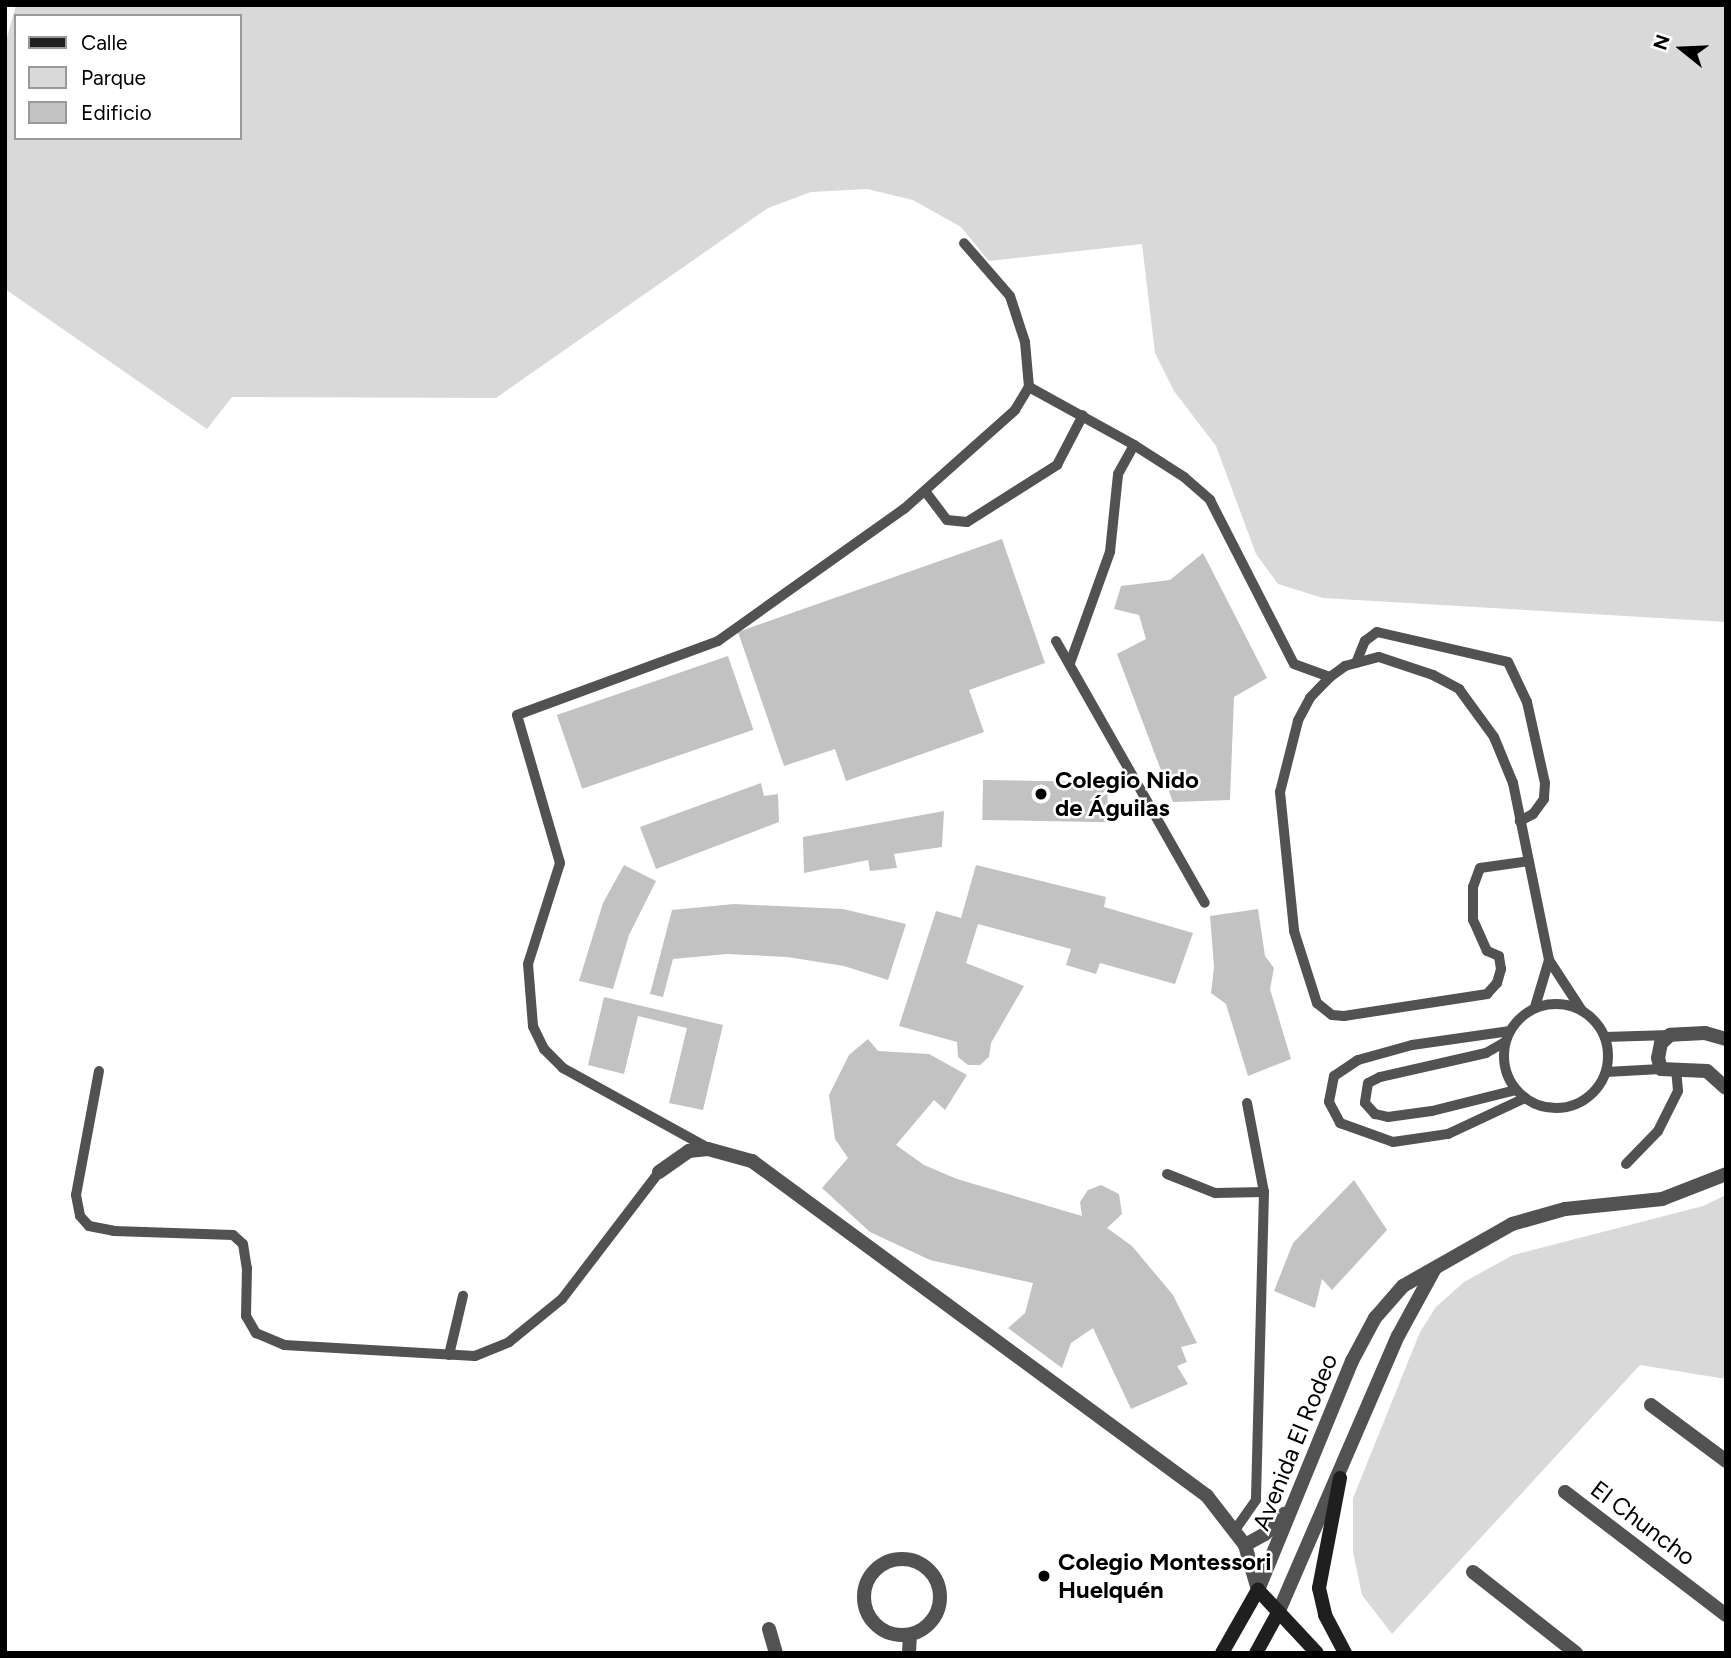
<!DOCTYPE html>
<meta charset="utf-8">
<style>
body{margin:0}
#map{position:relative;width:1731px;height:1658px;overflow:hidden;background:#fff;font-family:Figtree,sans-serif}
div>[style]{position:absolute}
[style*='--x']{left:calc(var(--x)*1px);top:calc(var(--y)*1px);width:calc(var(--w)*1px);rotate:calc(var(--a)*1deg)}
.green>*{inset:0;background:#d9d9d9}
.building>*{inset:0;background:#c2c2c2;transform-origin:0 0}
.lane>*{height:10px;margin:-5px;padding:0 5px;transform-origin:5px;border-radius:5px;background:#525252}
.lane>.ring{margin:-5px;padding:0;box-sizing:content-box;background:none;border:10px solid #525252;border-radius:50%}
.street>*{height:14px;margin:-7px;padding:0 7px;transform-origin:7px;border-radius:7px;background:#525252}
.street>.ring{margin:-7px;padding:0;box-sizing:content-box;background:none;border:14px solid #525252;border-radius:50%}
.secondary>*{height:14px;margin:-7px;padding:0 7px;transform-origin:7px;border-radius:7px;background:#1f1f1f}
.dots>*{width:19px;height:19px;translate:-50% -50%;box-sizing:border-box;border:4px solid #fff;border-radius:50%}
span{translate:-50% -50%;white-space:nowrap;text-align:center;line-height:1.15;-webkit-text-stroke:5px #fff;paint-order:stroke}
.poi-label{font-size:24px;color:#000;font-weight:700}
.left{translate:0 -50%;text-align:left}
.street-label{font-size:24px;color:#000}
.frame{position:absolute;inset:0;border:7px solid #000;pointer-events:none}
.legend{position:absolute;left:14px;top:14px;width:228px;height:126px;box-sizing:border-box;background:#fff;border:2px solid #999;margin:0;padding:9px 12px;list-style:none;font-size:21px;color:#000}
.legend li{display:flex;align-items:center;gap:14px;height:35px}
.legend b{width:35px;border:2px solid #999}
.north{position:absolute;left:1647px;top:14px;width:70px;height:70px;-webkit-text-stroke:5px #fff;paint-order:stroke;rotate:288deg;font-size:19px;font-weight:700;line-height:28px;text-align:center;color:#000}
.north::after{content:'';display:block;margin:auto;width:24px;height:32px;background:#000;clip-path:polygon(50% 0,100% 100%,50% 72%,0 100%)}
</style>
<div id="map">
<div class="green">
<i style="clip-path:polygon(evenodd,16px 5px,1726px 5px,1726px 622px,1323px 598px,1278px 584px,1256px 554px,1216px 446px,1174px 391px,1155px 353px,1142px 244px,989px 261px,961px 227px,913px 200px,867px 189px,811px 192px,768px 208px,496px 398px,232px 397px,207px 429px,5px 289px,5px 45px,16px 5px,16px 16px,240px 16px,240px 138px,16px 138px,16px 16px)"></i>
<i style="clip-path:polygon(1726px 1195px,1726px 1379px,1640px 1365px,1392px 1634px,1362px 1595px,1353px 1552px,1353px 1498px,1420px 1332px,1436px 1307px,1464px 1282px,1513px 1255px,1703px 1206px)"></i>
</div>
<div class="building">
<i style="clip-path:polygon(1002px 539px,1045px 663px,969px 690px,984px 732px,846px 781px,835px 749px,784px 766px,738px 632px)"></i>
<i style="clip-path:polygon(1203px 553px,1267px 678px,1234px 697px,1230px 800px,1173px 802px,1117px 654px,1146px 639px,1139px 615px,1114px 609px,1121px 586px,1170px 580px)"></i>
<i style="left:728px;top:656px;width:78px;height:181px;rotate:71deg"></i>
<i style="left:983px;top:780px;width:125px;height:40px;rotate:1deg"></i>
<i style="clip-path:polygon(761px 783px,764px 796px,778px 794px,779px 822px,656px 869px,640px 827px)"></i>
<i style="clip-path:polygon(944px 811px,942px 847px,894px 854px,897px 868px,870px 871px,868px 860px,804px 873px,803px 837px)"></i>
<i style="clip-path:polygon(624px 865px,656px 881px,629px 935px,613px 989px,579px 981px,603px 903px)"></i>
<i style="clip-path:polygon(976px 865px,1106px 897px,1104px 907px,1193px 933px,1175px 984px,1100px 963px,1096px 974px,1066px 965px,1071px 949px,978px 924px,966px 963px,1024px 986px,991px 1043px,989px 1057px,980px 1065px,968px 1065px,958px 1057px,957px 1042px,899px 1026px,936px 911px,961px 918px)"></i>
<i style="clip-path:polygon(734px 904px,843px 909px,906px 924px,888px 980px,844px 966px,787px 957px,727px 954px,673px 959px,663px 997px,650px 994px,672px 910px)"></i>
<i style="clip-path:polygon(1258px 909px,1265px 956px,1274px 968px,1270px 989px,1291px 1059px,1248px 1076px,1226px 1004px,1211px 993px,1214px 967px,1210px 916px)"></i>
<i style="clip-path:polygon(604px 997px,723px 1025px,703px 1110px,669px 1103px,687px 1028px,638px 1016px,624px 1074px,588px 1065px)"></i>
<i style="clip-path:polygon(868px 1039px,878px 1051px,929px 1054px,967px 1075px,945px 1110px,934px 1100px,896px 1145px,924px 1165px,957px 1179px,1082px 1216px,1080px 1202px,1088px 1190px,1101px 1185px,1119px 1194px,1122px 1214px,1107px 1228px,1132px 1246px,1173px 1295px,1197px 1343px,1181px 1347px,1187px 1362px,1177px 1366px,1188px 1384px,1131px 1409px,1093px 1328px,1071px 1343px,1062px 1368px,1008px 1328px,1025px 1313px,1033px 1283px,930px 1260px,870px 1232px,822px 1188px,848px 1158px,835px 1139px,829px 1095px,849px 1055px)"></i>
<i style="clip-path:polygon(1354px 1180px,1387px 1230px,1332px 1290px,1322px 1279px,1315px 1308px,1274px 1291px,1293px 1243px)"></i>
</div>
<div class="lane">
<i style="--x:1029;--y:387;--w:120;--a:28.9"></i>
<i style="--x:1134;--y:445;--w:59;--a:32.6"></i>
<i style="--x:1184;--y:477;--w:35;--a:41"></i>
<i style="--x:1210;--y:500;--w:184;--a:62.9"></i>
<i style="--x:1294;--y:664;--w:38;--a:20"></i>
<i style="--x:1330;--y:677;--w:19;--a:-36"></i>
<i style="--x:1345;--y:666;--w:35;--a:-15"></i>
<i style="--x:1379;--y:657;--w:57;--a:18.4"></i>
<i style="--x:1433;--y:675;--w:30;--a:28"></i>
<i style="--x:1459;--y:689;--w:59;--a:53.9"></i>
<i style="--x:1494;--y:737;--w:50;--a:67.6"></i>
<i style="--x:1513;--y:783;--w:181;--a:78.5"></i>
<i style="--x:1549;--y:960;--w:59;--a:56.9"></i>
<i style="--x:925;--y:491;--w:36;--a:53"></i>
<i style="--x:947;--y:520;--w:20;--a:6"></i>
<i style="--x:967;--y:522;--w:107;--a:-32.3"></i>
<i style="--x:1057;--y:465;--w:56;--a:-62.5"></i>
<i style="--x:1056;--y:641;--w:301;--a:60.4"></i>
<i style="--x:1070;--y:663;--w:118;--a:-70.2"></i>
<i style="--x:1110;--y:552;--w:78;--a:-84.1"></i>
<i style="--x:1118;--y:474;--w:33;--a:-61"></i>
<i style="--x:1356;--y:663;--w:24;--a:-68"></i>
<i style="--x:1365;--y:641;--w:15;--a:-37"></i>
<i style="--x:1377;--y:632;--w:134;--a:12.9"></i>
<i style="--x:1508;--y:662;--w:44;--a:64.6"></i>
<i style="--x:1527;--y:702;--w:83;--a:77.5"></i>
<i style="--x:1545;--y:783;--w:16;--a:94"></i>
<i style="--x:1544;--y:799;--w:19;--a:126"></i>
<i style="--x:1533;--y:814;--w:15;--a:152"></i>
<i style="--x:1330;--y:677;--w:29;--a:134"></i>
<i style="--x:1310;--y:698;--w:26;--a:118"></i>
<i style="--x:1298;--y:721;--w:73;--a:104.2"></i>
<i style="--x:1280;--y:792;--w:140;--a:84.2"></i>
<i style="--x:1294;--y:931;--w:76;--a:72.3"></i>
<i style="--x:1317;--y:1003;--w:19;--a:39"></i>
<i style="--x:1332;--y:1015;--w:12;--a:5"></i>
<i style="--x:1344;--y:1016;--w:145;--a:-8.7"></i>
<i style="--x:1487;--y:994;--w:15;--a:-48"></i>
<i style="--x:1497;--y:983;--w:15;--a:-74"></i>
<i style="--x:1501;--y:969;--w:13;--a:-99"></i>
<i style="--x:1499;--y:956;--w:13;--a:-157"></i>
<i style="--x:1487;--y:951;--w:34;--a:-114"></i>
<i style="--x:1473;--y:920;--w:33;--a:-90"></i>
<i style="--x:1473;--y:887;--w:20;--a:-70"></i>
<i style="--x:1480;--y:868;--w:49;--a:-8.1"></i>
<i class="ring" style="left:1504px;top:1004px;width:94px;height:94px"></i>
<i style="--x:1535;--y:1007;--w:49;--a:-73.4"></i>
<i style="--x:1510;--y:1031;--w:99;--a:171.9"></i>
<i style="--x:1412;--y:1045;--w:56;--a:164.5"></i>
<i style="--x:1358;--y:1060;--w:29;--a:146"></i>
<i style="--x:1334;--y:1076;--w:26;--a:101"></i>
<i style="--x:1329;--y:1102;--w:24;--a:62"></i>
<i style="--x:1340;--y:1123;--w:56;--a:19.7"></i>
<i style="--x:1393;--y:1142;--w:56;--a:-8.3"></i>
<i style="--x:1448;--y:1134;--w:85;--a:-25.1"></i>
<i style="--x:1605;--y:1037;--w:65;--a:-1.8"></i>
<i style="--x:1505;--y:1042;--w:22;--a:150"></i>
<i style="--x:1486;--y:1053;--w:109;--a:167.2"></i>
<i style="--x:1380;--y:1077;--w:13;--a:153"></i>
<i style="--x:1368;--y:1083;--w:20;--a:99"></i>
<i style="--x:1365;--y:1103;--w:15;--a:48"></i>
<i style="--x:1375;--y:1114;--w:13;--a:13"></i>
<i style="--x:1388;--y:1117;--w:44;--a:-7.8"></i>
<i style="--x:1432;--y:1111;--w:87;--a:-14"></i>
<i style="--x:99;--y:1071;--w:126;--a:100.5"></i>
<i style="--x:76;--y:1195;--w:21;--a:79"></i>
<i style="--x:80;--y:1216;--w:13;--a:48"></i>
<i style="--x:89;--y:1226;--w:25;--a:11"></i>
<i style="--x:114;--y:1231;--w:119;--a:1.9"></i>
<i style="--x:233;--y:1235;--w:13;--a:42"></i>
<i style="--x:243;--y:1244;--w:24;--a:81"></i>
<i style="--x:247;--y:1268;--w:48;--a:91.2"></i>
<i style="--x:246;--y:1316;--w:20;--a:60"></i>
<i style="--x:256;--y:1333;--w:30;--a:23"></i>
<i style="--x:284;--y:1345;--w:191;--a:3.3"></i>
<i style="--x:475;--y:1356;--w:37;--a:-22"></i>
<i style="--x:509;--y:1342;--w:68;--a:-39.1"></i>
<i style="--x:562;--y:1299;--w:160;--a:-52.6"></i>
<i style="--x:1606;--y:1072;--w:55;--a:-3.1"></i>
<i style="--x:1247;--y:1103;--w:91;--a:79.2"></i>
<i style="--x:708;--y:1148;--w:166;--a:-151.1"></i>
<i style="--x:563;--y:1068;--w:27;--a:-135"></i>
<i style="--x:544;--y:1049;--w:25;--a:-116"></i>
<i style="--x:533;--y:1026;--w:62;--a:-94.6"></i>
<i style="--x:528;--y:964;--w:106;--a:-72.4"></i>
<i style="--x:560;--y:863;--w:154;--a:-106.2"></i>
<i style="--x:517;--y:715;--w:214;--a:-20.2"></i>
<i style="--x:718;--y:641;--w:228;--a:-35.4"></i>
<i style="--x:904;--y:509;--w:149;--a:-41.7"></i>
<i style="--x:1015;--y:410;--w:27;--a:-59"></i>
<i style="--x:1029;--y:387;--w:45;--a:-95.1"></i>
<i style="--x:1025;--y:342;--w:48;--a:-108.1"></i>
<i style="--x:1010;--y:296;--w:70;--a:-131"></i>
<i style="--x:1626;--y:1164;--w:46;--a:-45.9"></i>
<i style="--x:1658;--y:1131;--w:45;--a:-63.4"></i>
<i style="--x:1678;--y:1091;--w:23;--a:-95"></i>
<i style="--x:1167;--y:1174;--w:52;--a:21.6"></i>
<i style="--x:1215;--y:1193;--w:49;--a:-1.2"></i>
<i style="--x:1264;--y:1192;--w:308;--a:91.5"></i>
<i style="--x:1256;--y:1500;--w:35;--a:125"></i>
<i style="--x:449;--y:1355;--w:61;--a:-76.7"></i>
</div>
<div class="street">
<i style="--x:1726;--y:1039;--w:22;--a:-164"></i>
<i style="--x:1705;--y:1033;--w:35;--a:177"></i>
<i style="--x:1670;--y:1035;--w:12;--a:138"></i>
<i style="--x:1661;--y:1043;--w:15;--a:101"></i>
<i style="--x:1658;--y:1058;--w:11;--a:75"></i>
<i style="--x:1661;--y:1069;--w:46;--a:2.5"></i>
<i style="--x:1707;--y:1071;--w:25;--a:42"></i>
<i style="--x:659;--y:1172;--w:37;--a:-35"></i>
<i style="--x:689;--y:1151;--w:19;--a:-6"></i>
<i style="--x:708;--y:1149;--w:46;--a:15.3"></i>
<i style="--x:752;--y:1161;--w:565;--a:36.36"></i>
<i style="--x:1207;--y:1496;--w:62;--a:52.2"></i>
<i style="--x:1245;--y:1545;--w:47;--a:73.9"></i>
<i style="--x:1651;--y:1405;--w:94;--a:36.7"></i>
<i style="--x:1565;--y:1492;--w:203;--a:37.4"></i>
<i style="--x:1245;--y:1545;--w:23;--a:-29"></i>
<i style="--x:1265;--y:1534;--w:28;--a:-46"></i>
<i class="ring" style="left:864px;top:1559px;width:62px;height:62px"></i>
<i style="--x:1473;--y:1572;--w:131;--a:38.2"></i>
<i style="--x:1258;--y:1590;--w:248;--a:-67.7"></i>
<i style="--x:1352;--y:1361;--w:49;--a:-61.9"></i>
<i style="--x:1375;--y:1318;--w:43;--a:-48.8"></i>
<i style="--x:1403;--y:1286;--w:125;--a:-29.6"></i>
<i style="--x:1512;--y:1224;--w:55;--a:-15.8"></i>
<i style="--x:1565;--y:1209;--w:98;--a:-5.9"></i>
<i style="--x:1662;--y:1199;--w:69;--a:-21.3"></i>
<i style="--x:1278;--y:1613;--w:302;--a:-66.6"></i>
<i style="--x:1398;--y:1336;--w:75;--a:-61.4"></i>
<i style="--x:769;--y:1629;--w:25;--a:74"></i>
<i style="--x:909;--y:1653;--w:18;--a:-87"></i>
</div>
<div class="secondary">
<i style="--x:1340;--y:1478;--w:112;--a:100.8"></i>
<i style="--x:1319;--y:1588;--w:28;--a:77"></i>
<i style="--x:1325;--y:1615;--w:43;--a:62.2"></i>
<i style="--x:1222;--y:1653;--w:73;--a:-60.3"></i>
<i style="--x:1258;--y:1590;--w:86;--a:46.9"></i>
<i style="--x:1256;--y:1653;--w:46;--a:-61.2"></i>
</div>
<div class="dots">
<i style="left:1041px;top:794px;background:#000"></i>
<i style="left:1044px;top:1576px;background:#000"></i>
</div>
<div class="poi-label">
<span class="left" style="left:1055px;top:794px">Colegio Nido<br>de Águilas</span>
<span class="left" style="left:1058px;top:1576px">Colegio Montessori<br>Huelquén</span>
</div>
<div class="street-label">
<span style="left:1295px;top:1442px;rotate:-68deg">Avenida El Rodeo</span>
<span style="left:1643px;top:1523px;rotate:37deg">El Chuncho</span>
</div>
<div class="frame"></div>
<ul class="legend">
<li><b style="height:9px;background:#1f1f1f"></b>Calle</li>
<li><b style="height:19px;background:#d9d9d9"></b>Parque</li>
<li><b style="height:19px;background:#c2c2c2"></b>Edificio</li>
</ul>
<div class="north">N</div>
</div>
